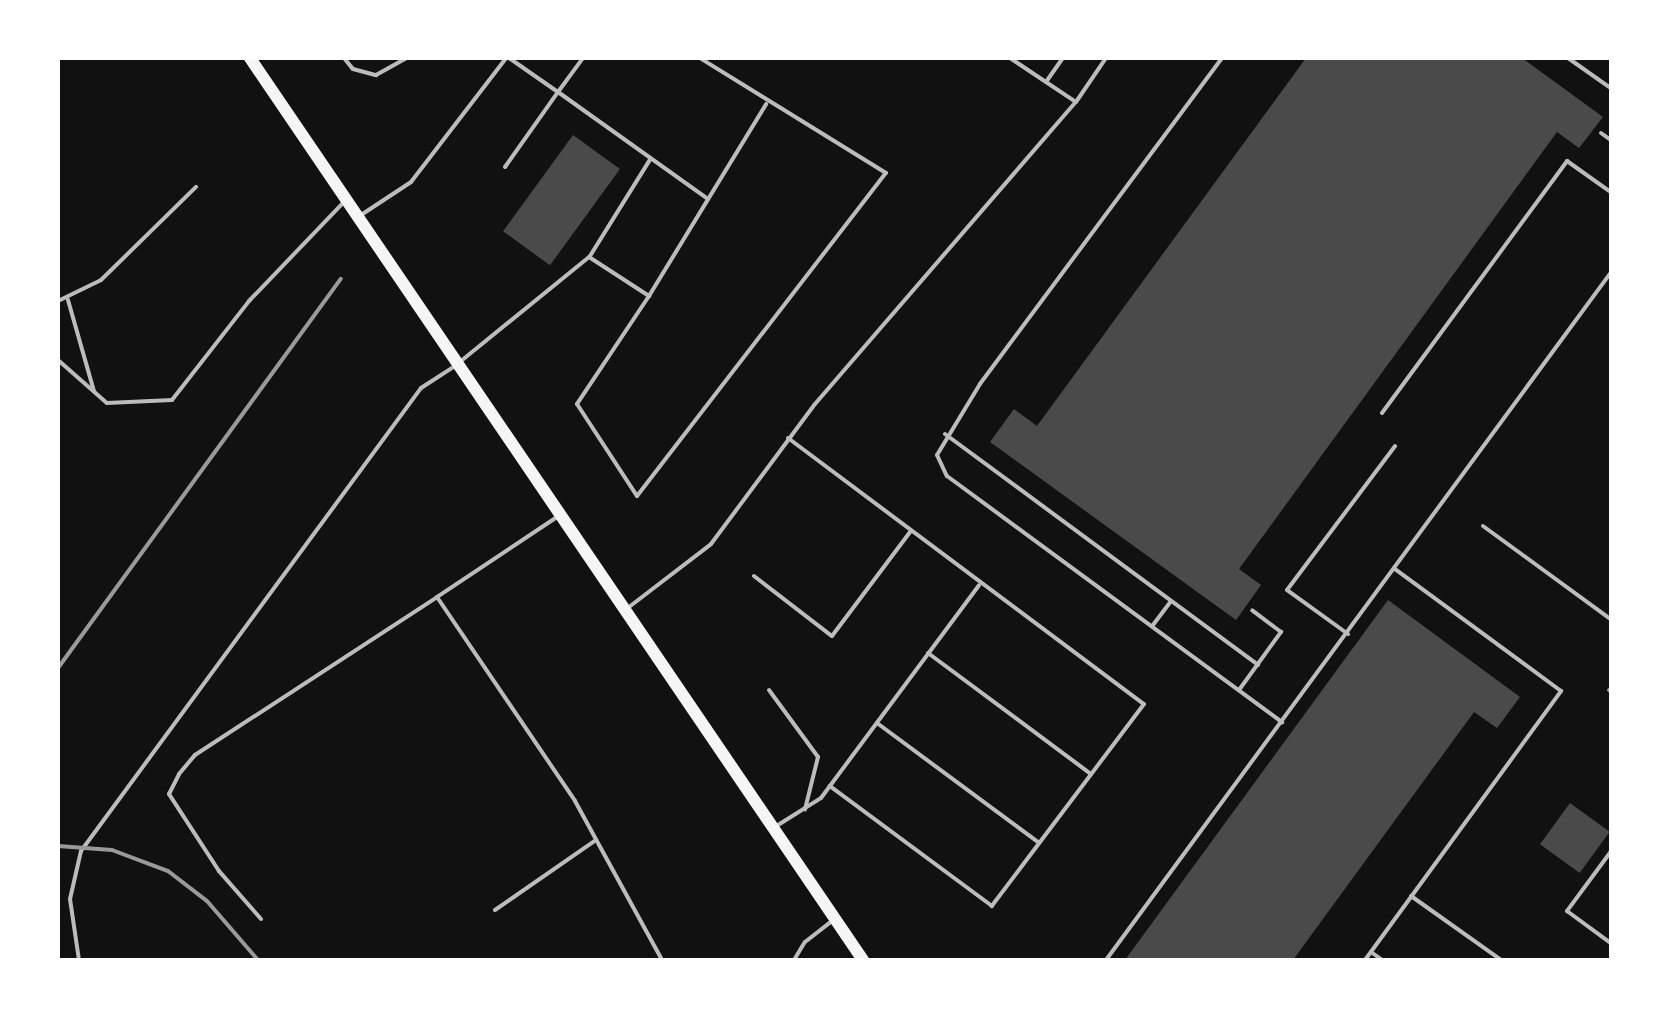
<!DOCTYPE html>
<style>
body{margin:0}
#map{position:relative;width:1669px;height:1018px;overflow:hidden;background:#111;font-family:Rubik,sans-serif}
div>[style]{position:absolute}
[style*='--x']{left:calc(var(--x)*1px);top:calc(var(--y)*1px);width:calc(var(--w)*1px);rotate:calc(var(--a)*1deg)}
.building>*{inset:0;background:#4a4a4a;transform-origin:0 0}
.service>*{height:4px;margin:-2px;padding:0 2px;transform-origin:2px;border-radius:2px;background:#bcbcbc}
.secondary>*{height:12px;margin:-6px;padding:0 6px;transform-origin:6px;border-radius:6px;background:#f5f5f5}
.rail>*{height:4px;margin:-2px;padding:0 2px;transform-origin:2px;border-radius:2px;background:#9a9a9a}
span{translate:-50% -50%;white-space:nowrap;text-align:center;line-height:1.15;-webkit-text-stroke:8px #fff;paint-order:stroke}
.frame{position:absolute;inset:0;border:60px solid #fff;pointer-events:none}
</style>
<div id="map">
<div class="building">
<i style="clip-path:polygon(1306px 58px,1522px 58px,1603px 117px,1579px 148px,1557px 132px,1239px 569px,1261px 585px,1236px 620px,990px 442px,1014px 409px,1037px 426px)"></i>
<i style="left:573px;top:135px;width:58px;height:119px;rotate:36deg"></i>
<i style="clip-path:polygon(1388px 600px,1520px 697px,1497px 728px,1474px 712px,1293px 960px,1125px 960px)"></i>
<i style="left:1570px;top:803px;width:49px;height:51px;rotate:36deg"></i>
</div>
<div class="service">
<i style="--x:344;--y:58;--w:14;--a:51"></i>
<i style="--x:353;--y:69;--w:24;--a:15"></i>
<i style="--x:376;--y:75;--w:35;--a:-29"></i>
<i style="--x:509;--y:58;--w:60;--a:34.8"></i>
<i style="--x:558;--y:92;--w:42;--a:-53.7"></i>
<i style="--x:1010;--y:58;--w:79;--a:33.7"></i>
<i style="--x:1222;--y:58;--w:406;--a:126.6"></i>
<i style="--x:980;--y:384;--w:83;--a:121.2"></i>
<i style="--x:937;--y:455;--w:23;--a:65"></i>
<i style="--x:947;--y:476;--w:416;--a:36.3"></i>
<i style="--x:1568;--y:58;--w:54;--a:35.2"></i>
<i style="--x:1046;--y:82;--w:29;--a:-55"></i>
<i style="--x:1601;--y:133;--w:14;--a:36"></i>
<i style="--x:505;--y:167;--w:92;--a:-54.8"></i>
<i style="--x:558;--y:92;--w:184;--a:35.5"></i>
<i style="--x:361;--y:215;--w:60;--a:-33.4"></i>
<i style="--x:411;--y:182;--w:156;--a:-52.5"></i>
<i style="--x:590;--y:256;--w:115;--a:-58.1"></i>
<i style="--x:649;--y:296;--w:225;--a:-58.6"></i>
<i style="--x:68;--y:300;--w:95;--a:74.1"></i>
<i style="--x:58;--y:301;--w:48;--a:-26"></i>
<i style="--x:101;--y:280;--w:133;--a:-44.4"></i>
<i style="--x:58;--y:360;--w:65;--a:41.3"></i>
<i style="--x:107;--y:403;--w:65;--a:-2.6"></i>
<i style="--x:172;--y:400;--w:125;--a:-52.1"></i>
<i style="--x:249;--y:301;--w:139;--a:-46.2"></i>
<i style="--x:461;--y:361;--w:165;--a:-39.1"></i>
<i style="--x:589;--y:257;--w:72;--a:33"></i>
<i style="--x:649;--y:296;--w:130;--a:123.7"></i>
<i style="--x:577;--y:404;--w:110;--a:56.9"></i>
<i style="--x:637;--y:496;--w:408;--a:-52.4"></i>
<i style="--x:886;--y:173;--w:219;--a:-148.3"></i>
<i style="--x:1382;--y:413;--w:313;--a:-53.7"></i>
<i style="--x:1567;--y:161;--w:55;--a:35.4"></i>
<i style="--x:945;--y:434;--w:389;--a:36.4"></i>
<i style="--x:788;--y:438;--w:444;--a:36.8"></i>
<i style="--x:1144;--y:704;--w:253;--a:127"></i>
<i style="--x:992;--y:906;--w:202;--a:-143.5"></i>
<i style="--x:557;--y:517;--w:144;--a:146.3"></i>
<i style="--x:437;--y:597;--w:246;--a:55.9"></i>
<i style="--x:575;--y:801;--w:181;--a:61.3"></i>
<i style="--x:1483;--y:526;--w:160;--a:36.1"></i>
<i style="--x:754;--y:576;--w:98;--a:37.6"></i>
<i style="--x:832;--y:636;--w:130;--a:-53.1"></i>
<i style="--x:629;--y:607;--w:103;--a:-37.5"></i>
<i style="--x:711;--y:544;--w:174;--a:-53.4"></i>
<i style="--x:815;--y:404;--w:399;--a:-49.2"></i>
<i style="--x:1076;--y:102;--w:53;--a:-55.7"></i>
<i style="--x:1153;--y:625;--w:30;--a:-53"></i>
<i style="--x:1348;--y:634;--w:75;--a:-144.2"></i>
<i style="--x:1287;--y:590;--w:180;--a:-53.1"></i>
<i style="--x:928;--y:653;--w:203;--a:36.6"></i>
<i style="--x:769;--y:690;--w:83;--a:53.8"></i>
<i style="--x:818;--y:757;--w:54;--a:104"></i>
<i style="--x:1239;--y:690;--w:72;--a:-54.1"></i>
<i style="--x:1281;--y:632;--w:36;--a:-143"></i>
<i style="--x:877;--y:723;--w:200;--a:36.5"></i>
<i style="--x:778;--y:825;--w:51;--a:-32.1"></i>
<i style="--x:821;--y:798;--w:265;--a:-53.4"></i>
<i style="--x:1612;--y:850;--w:76;--a:126.4"></i>
<i style="--x:1567;--y:911;--w:56;--a:36.3"></i>
<i style="--x:1411;--y:896;--w:110;--a:35.4"></i>
<i style="--x:495;--y:910;--w:123;--a:-34.7"></i>
<i style="--x:261;--y:919;--w:64;--a:-131.2"></i>
<i style="--x:219;--y:871;--w:92;--a:-123"></i>
<i style="--x:169;--y:794;--w:22;--a:-63"></i>
<i style="--x:179;--y:774;--w:25;--a:-50"></i>
<i style="--x:195;--y:755;--w:289;--a:-33.1"></i>
<i style="--x:1371;--y:952;--w:14;--a:36"></i>
<i style="--x:79;--y:960;--w:62;--a:-98.4"></i>
<i style="--x:70;--y:899;--w:49;--a:-77.1"></i>
<i style="--x:81;--y:851;--w:574;--a:-53.71"></i>
<i style="--x:421;--y:388;--w:38;--a:-33"></i>
<i style="--x:794;--y:960;--w:21;--a:-59"></i>
<i style="--x:805;--y:942;--w:34;--a:-38"></i>
<i style="--x:1106;--y:960;--w:855;--a:-53.71"></i>
<i style="--x:1365;--y:960;--w:333;--a:-53.9"></i>
<i style="--x:1561;--y:691;--w:205;--a:-143.7"></i>
</div>
<div class="secondary">
<i style="--x:250;--y:58;--w:1091;--a:55.8"></i>
</div>
<div class="rail">
<i style="--x:58;--y:668;--w:481;--a:-54"></i>
<i style="--x:1609;--y:690;--w:4;--a:34"></i>
<i style="--x:58;--y:846;--w:54;--a:4.2"></i>
<i style="--x:112;--y:850;--w:60;--a:20.6"></i>
<i style="--x:168;--y:871;--w:49;--a:37.6"></i>
<i style="--x:207;--y:901;--w:78;--a:49.2"></i>
</div>
<div class="frame"></div>
</div>
